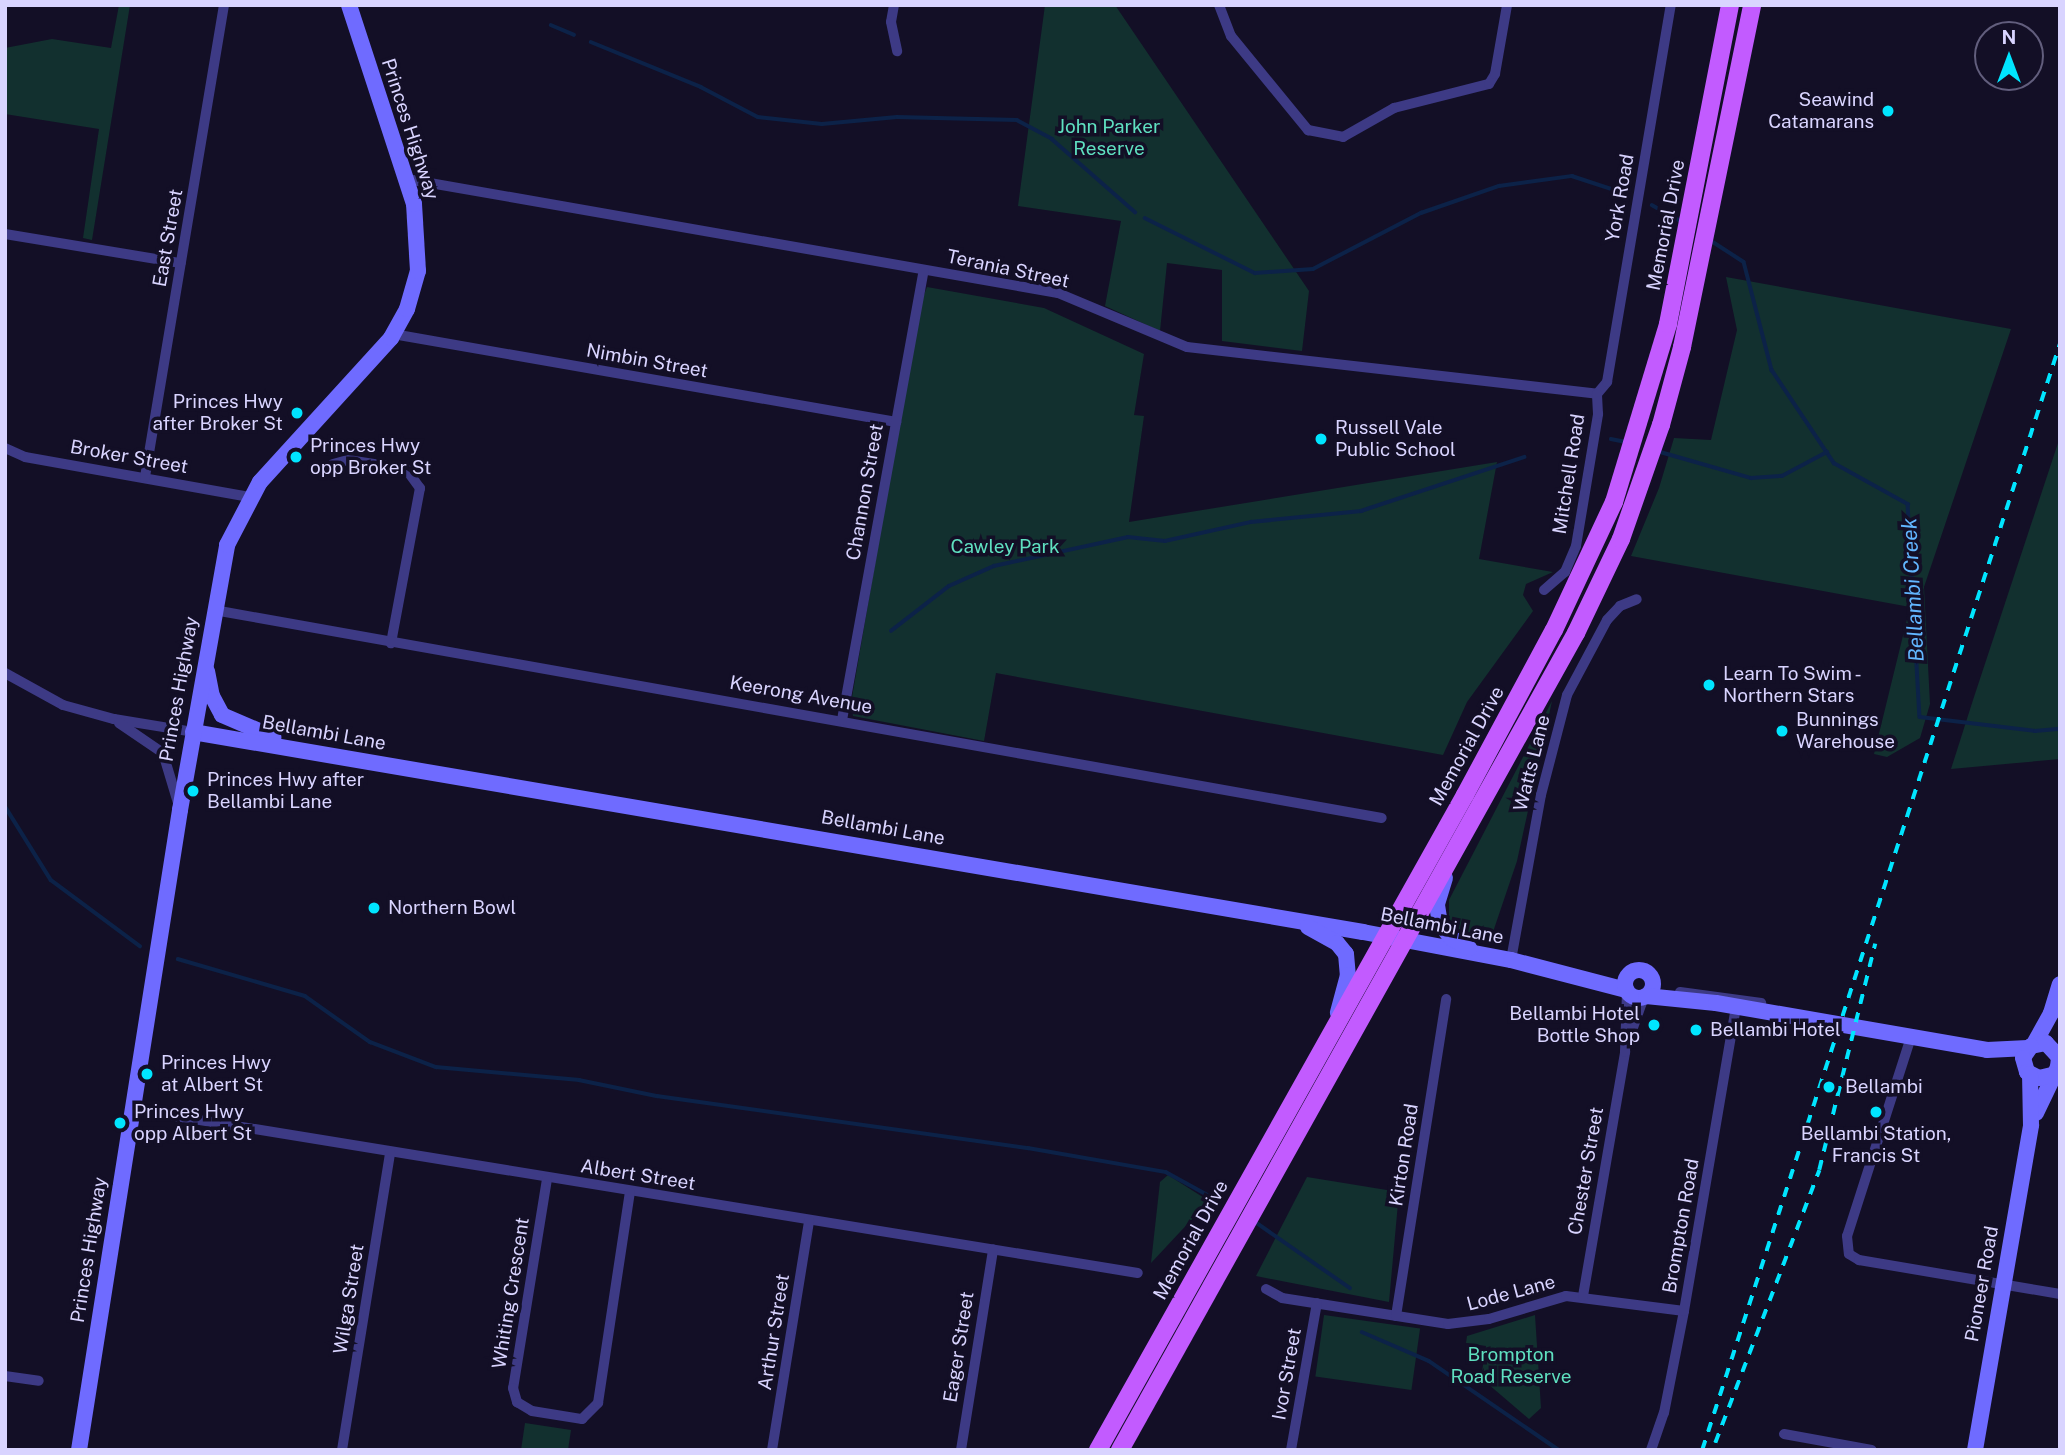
<!DOCTYPE html>
<style>
body{margin:0}
#map{position:relative;width:2065px;height:1455px;overflow:hidden;background:#130f26;font-family:"Public Sans",sans-serif}
div>[style]{position:absolute}
[style*='--x']{left:calc(var(--x)*1px);top:calc(var(--y)*1px);width:calc(var(--w)*1px);rotate:calc(var(--a)*1deg)}
.green>*{inset:0;background:#12302f;transform-origin:0 0}
.stream>*{height:3.5px;margin:-1.75px;padding:0 1.75px;transform-origin:1.75px;border-radius:1.75px;background:#0c2248}
.street>*{height:10px;margin:-5px;padding:0 5px;transform-origin:5px;border-radius:5px;background:#3d3a85}
.secondary>*{height:16px;margin:-8px;padding:0 8px;transform-origin:8px;border-radius:8px;background:#6f6bff}
.secondary>.ring{margin:-8px;padding:0;box-sizing:content-box;background:none;border:16px solid #6f6bff;border-radius:50%}
.primary>*{height:18px;margin:-9px;padding:0 9px;transform-origin:9px;border-radius:9px;background:#c25bff}
.rail>*{height:3.5px;margin-top:-1.75px;transform-origin:0;background:repeating-linear-gradient(90deg,#00e5ff 0 10px,transparent 0 19px)}
.dots>*{width:19px;height:19px;translate:-50% -50%;box-sizing:border-box;border:4px solid #130f26;border-radius:50%}
span{translate:-50% -50%;white-space:nowrap;text-align:center;line-height:1.15;-webkit-text-stroke:7px #130f26;paint-order:stroke}
.poi-label{font-size:19px;color:#d9d4ff}
.right{translate:-100% -50%;text-align:right}
.left{translate:0 -50%;text-align:left}
.park-label{font-size:19px;color:#5fe0c0}
.street-label{font-size:19px;color:#d9d4ff}
.water-label{font-size:21px;color:#62b6ff;font-style:italic}
.frame{position:absolute;inset:0;border:7px solid #d9d4ff;pointer-events:none}
.north{position:absolute;left:1974px;top:21px;width:70px;height:70px;box-sizing:border-box;background:#130f26;border:2px solid #625e7d;border-radius:50%;rotate:0deg;font-size:19px;font-weight:700;line-height:28px;text-align:center;color:#d9d4ff}
.north::after{content:'';display:block;margin:auto;width:24px;height:32px;background:#00e5ff;clip-path:polygon(50% 0,100% 100%,50% 72%,0 100%)}
</style>
<div id="map">
<div class="green">
<i style="clip-path:polygon(119px 5px,130px 5px,92px 240px,83px 238px,99px 129px,5px 114px,5px 48px,52px 39px,111px 48px)"></i>
<i style="clip-path:polygon(1045px 5px,1115px 5px,1309px 291px,1302px 351px,1222px 341px,1222px 270px,1167px 263px,1160px 331px,1105px 306px,1121px 221px,1018px 206px)"></i>
<i style="clip-path:polygon(1726px 277px,2011px 329px,1924px 587px,1930px 704px,1920px 738px,1887px 757px,1874px 754px,1910px 607px,1631px 556px,1659px 488px,1674px 438px,1711px 440px,1737px 330px)"></i>
<i style="clip-path:polygon(927px 287px,1044px 308px,1144px 354px,1134px 415px,1144px 416px,1129px 522px,1497px 462px,1479px 559px,1553px 572px,1526px 584px,1523px 595px,1533px 611px,1467px 702px,1443px 755px,996px 673px,984px 741px,853px 716px,851px 703px,919px 308px)"></i>
<i style="clip-path:polygon(2060px 437px,2060px 759px,1951px 769px,1973px 700px)"></i>
<i style="clip-path:polygon(1552px 701px,1517px 861px,1493px 932px,1480px 936px,1456px 928px,1449px 918px,1449px 900px)"></i>
<i style="clip-path:polygon(1168px 1175px,1209px 1201px,1151px 1263px,1160px 1182px)"></i>
<i style="clip-path:polygon(1307px 1177px,1399px 1192px,1389px 1302px,1256px 1276px)"></i>
<i style="left:1324px;top:1315px;width:97px;height:62px;rotate:8deg"></i>
<i style="clip-path:polygon(1535px 1315px,1541px 1408px,1529px 1419px,1481px 1378px,1486px 1346px,1466px 1343px,1467px 1336px)"></i>
<i style="clip-path:polygon(525px 1423px,571px 1430px,568px 1450px,521px 1450px)"></i>
</div>
<div class="stream">
<i style="--x:551;--y:25;--w:25;--a:23"></i>
<i style="--x:591;--y:42;--w:119;--a:22.2"></i>
<i style="--x:701;--y:87;--w:64;--a:27.8"></i>
<i style="--x:758;--y:117;--w:64;--a:6.2"></i>
<i style="--x:822;--y:124;--w:75;--a:-5.3"></i>
<i style="--x:897;--y:117;--w:120;--a:1.4"></i>
<i style="--x:1017;--y:120;--w:40;--a:28"></i>
<i style="--x:1052;--y:139;--w:111;--a:41.3"></i>
<i style="--x:1652;--y:205;--w:35;--a:29"></i>
<i style="--x:1145;--y:218;--w:123;--a:26.6"></i>
<i style="--x:1255;--y:273;--w:58;--a:-3.9"></i>
<i style="--x:1313;--y:269;--w:122;--a:-27.4"></i>
<i style="--x:1421;--y:213;--w:83;--a:-19.1"></i>
<i style="--x:1499;--y:186;--w:74;--a:-7.8"></i>
<i style="--x:1572;--y:176;--w:52;--a:18.1"></i>
<i style="--x:1710;--y:240;--w:40;--a:32.9"></i>
<i style="--x:1744;--y:262;--w:112;--a:75.5"></i>
<i style="--x:1772;--y:370;--w:112;--a:56.3"></i>
<i style="--x:1834;--y:463;--w:85;--a:29"></i>
<i style="--x:1908;--y:504;--w:213;--a:86.8"></i>
<i style="--x:1920;--y:717;--w:116;--a:6.9"></i>
<i style="--x:2035;--y:731;--w:25;--a:-5"></i>
<i style="--x:1611;--y:439;--w:15;--a:11"></i>
<i style="--x:1657;--y:451;--w:98;--a:16"></i>
<i style="--x:1751;--y:478;--w:31;--a:-4"></i>
<i style="--x:1782;--y:476;--w:51;--a:-28.1"></i>
<i style="--x:891;--y:631;--w:73;--a:-37.8"></i>
<i style="--x:949;--y:586;--w:49;--a:-24"></i>
<i style="--x:994;--y:566;--w:137;--a:-12.2"></i>
<i style="--x:1128;--y:537;--w:37;--a:6"></i>
<i style="--x:1165;--y:541;--w:88;--a:-12.5"></i>
<i style="--x:1251;--y:522;--w:111;--a:-5.7"></i>
<i style="--x:1361;--y:511;--w:172;--a:-18.3"></i>
<i style="--x:5;--y:806;--w:87;--a:58.1"></i>
<i style="--x:51;--y:880;--w:111;--a:36.6"></i>
<i style="--x:178;--y:959;--w:132;--a:16.2"></i>
<i style="--x:305;--y:996;--w:80;--a:35.3"></i>
<i style="--x:370;--y:1042;--w:71;--a:20.7"></i>
<i style="--x:436;--y:1067;--w:144;--a:5.2"></i>
<i style="--x:579;--y:1080;--w:80;--a:11.6"></i>
<i style="--x:657;--y:1096;--w:375;--a:8"></i>
<i style="--x:1028;--y:1148;--w:140;--a:9.9"></i>
<i style="--x:1166;--y:1172;--w:58;--a:28.8"></i>
<i style="--x:1254;--y:1221;--w:117;--a:34.9"></i>
<i style="--x:1362;--y:1332;--w:73;--a:23.4"></i>
<i style="--x:1429;--y:1361;--w:158;--a:34.4"></i>
</div>
<div class="street">
<i style="--x:894;--y:5;--w:17;--a:100"></i>
<i style="--x:891;--y:22;--w:30;--a:78"></i>
<i style="--x:1219;--y:5;--w:33;--a:69"></i>
<i style="--x:1231;--y:36;--w:122;--a:50.7"></i>
<i style="--x:1308;--y:130;--w:36;--a:11"></i>
<i style="--x:1343;--y:137;--w:59;--a:-29.6"></i>
<i style="--x:1394;--y:108;--w:98;--a:-14.2"></i>
<i style="--x:1489;--y:84;--w:12;--a:-59"></i>
<i style="--x:1495;--y:74;--w:70;--a:-80.1"></i>
<i style="--x:407;--y:179;--w:661;--a:9.93"></i>
<i style="--x:1058;--y:293;--w:140;--a:22.7"></i>
<i style="--x:1187;--y:347;--w:413;--a:6.5"></i>
<i style="--x:5;--y:234;--w:178;--a:9.4"></i>
<i style="--x:393;--y:334;--w:511;--a:9.92"></i>
<i style="--x:1597;--y:394;--w:16;--a:-50"></i>
<i style="--x:1607;--y:382;--w:382;--a:-80.4"></i>
<i style="--x:5;--y:448;--w:22;--a:24"></i>
<i style="--x:25;--y:457;--w:228;--a:10.1"></i>
<i style="--x:333;--y:464;--w:16;--a:-15"></i>
<i style="--x:348;--y:460;--w:59;--a:8.8"></i>
<i style="--x:406;--y:469;--w:24;--a:54"></i>
<i style="--x:420;--y:488;--w:158;--a:100.6"></i>
<i style="--x:145;--y:477;--w:479;--a:-80.5"></i>
<i style="--x:1544;--y:590;--w:28;--a:-41"></i>
<i style="--x:1565;--y:572;--w:28;--a:-67"></i>
<i style="--x:1576;--y:546;--w:134;--a:-80.5"></i>
<i style="--x:1598;--y:414;--w:20;--a:-93"></i>
<i style="--x:214;--y:610;--w:1186;--a:10.1"></i>
<i style="--x:5;--y:673;--w:66;--a:28.9"></i>
<i style="--x:63;--y:705;--w:53;--a:15.4"></i>
<i style="--x:114;--y:719;--w:80;--a:9.3"></i>
<i style="--x:842;--y:720;--w:457;--a:-79.7"></i>
<i style="--x:119;--y:723;--w:53;--a:34.3"></i>
<i style="--x:163;--y:753;--w:52;--a:73.3"></i>
<i style="--x:1511;--y:960;--w:168;--a:-79.7"></i>
<i style="--x:1541;--y:795;--w:103;--a:-75.4"></i>
<i style="--x:1567;--y:695;--w:85;--a:-61.9"></i>
<i style="--x:1607;--y:620;--w:19;--a:-47"></i>
<i style="--x:1620;--y:606;--w:18;--a:-22"></i>
<i style="--x:1680;--y:992;--w:82;--a:7.7"></i>
<i style="--x:1630;--y:1036;--w:41;--a:-70.3"></i>
<i style="--x:1911;--y:1037;--w:209;--a:107.8"></i>
<i style="--x:1847;--y:1236;--w:18;--a:84"></i>
<i style="--x:1849;--y:1254;--w:12;--a:31"></i>
<i style="--x:1859;--y:1260;--w:204;--a:9.6"></i>
<i style="--x:132;--y:1109;--w:1019;--a:9.26"></i>
<i style="--x:547;--y:1179;--w:212;--a:99.2"></i>
<i style="--x:513;--y:1388;--w:15;--a:74"></i>
<i style="--x:517;--y:1402;--w:17;--a:31"></i>
<i style="--x:532;--y:1411;--w:51;--a:9.1"></i>
<i style="--x:582;--y:1419;--w:23;--a:-45"></i>
<i style="--x:598;--y:1403;--w:213;--a:-81.4"></i>
<i style="--x:1266;--y:1289;--w:18;--a:29"></i>
<i style="--x:1282;--y:1298;--w:168;--a:8.9"></i>
<i style="--x:1448;--y:1324;--w:41;--a:-7"></i>
<i style="--x:1489;--y:1319;--w:80;--a:-16.6"></i>
<i style="--x:1566;--y:1296;--w:119;--a:7.2"></i>
<i style="--x:1583;--y:1296;--w:248;--a:-80.2"></i>
<i style="--x:1625;--y:1052;--w:60;--a:-88.1"></i>
<i style="--x:1396;--y:1316;--w:321;--a:-81"></i>
<i style="--x:5;--y:1376;--w:34;--a:8"></i>
<i style="--x:1784;--y:1434;--w:89;--a:10.3"></i>
<i style="--x:342;--y:1450;--w:301;--a:-80.8"></i>
<i style="--x:772;--y:1450;--w:232;--a:-80.8"></i>
<i style="--x:961;--y:1450;--w:203;--a:-80.9"></i>
<i style="--x:1291;--y:1450;--w:149;--a:-80"></i>
<i style="--x:1651;--y:1450;--w:39;--a:-71"></i>
<i style="--x:1664;--y:1413;--w:104;--a:-78.9"></i>
<i style="--x:1684;--y:1311;--w:308;--a:-80.3"></i>
</div>
<div class="secondary">
<i style="--x:207;--y:671;--w:25;--a:79"></i>
<i style="--x:212;--y:696;--w:21;--a:62"></i>
<i style="--x:222;--y:715;--w:56;--a:23.3"></i>
<i style="--x:193;--y:732;--w:1187;--a:9.7"></i>
<i style="--x:1363;--y:932;--w:151;--a:10.7"></i>
<i style="--x:1511;--y:960;--w:119;--a:14.6"></i>
<i style="--x:1445;--y:878;--w:28;--a:107"></i>
<i style="--x:1437;--y:905;--w:18;--a:81"></i>
<i style="--x:1440;--y:923;--w:19;--a:54"></i>
<i style="--x:1451;--y:938;--w:21;--a:29"></i>
<i style="--x:1308;--y:927;--w:33;--a:29"></i>
<i style="--x:1337;--y:943;--w:14;--a:51"></i>
<i style="--x:1346;--y:954;--w:21;--a:85"></i>
<i style="--x:1348;--y:975;--w:39;--a:105"></i>
<i class="ring" style="left:1625px;top:970px;width:12px;height:12px"></i>
<i style="--x:1646;--y:996;--w:70;--a:5.7"></i>
<i style="--x:1716;--y:1003;--w:275;--a:9.8"></i>
<i style="--x:1987;--y:1050;--w:41;--a:-2.8"></i>
<i style="--x:2034;--y:1044;--w:35;--a:-61"></i>
<i style="--x:2051;--y:1013;--w:30;--a:-73"></i>
<i style="--x:2036;--y:1113;--w:51;--a:-64.4"></i>
<i style="--x:2058;--y:1067;--w:10;--a:-84"></i>
<i style="--x:2059;--y:1057;--w:19;--a:-133"></i>
<i style="--x:2046;--y:1043;--w:15;--a:169"></i>
<i style="--x:2031;--y:1046;--w:14;--a:124"></i>
<i style="--x:2023;--y:1058;--w:15;--a:74"></i>
<i style="--x:2027;--y:1072;--w:13;--a:27"></i>
<i style="--x:2039;--y:1078;--w:13;--a:-13"></i>
<i style="--x:79;--y:1450;--w:648;--a:-81.03"></i>
<i style="--x:180;--y:810;--w:269;--a:-79.9"></i>
<i style="--x:227;--y:545;--w:71;--a:-62.4"></i>
<i style="--x:260;--y:482;--w:195;--a:-47.7"></i>
<i style="--x:391;--y:338;--w:33;--a:-61"></i>
<i style="--x:407;--y:309;--w:40;--a:-74"></i>
<i style="--x:418;--y:271;--w:67;--a:-93.4"></i>
<i style="--x:414;--y:204;--w:209;--a:-108.1"></i>
<i style="--x:1975;--y:1450;--w:330;--a:-80.2"></i>
<i style="--x:2031;--y:1125;--w:51;--a:-91.1"></i>
</div>
<div class="primary">
<i style="--x:1098;--y:1450;--w:751;--a:-60.74"></i>
<i style="--x:1465;--y:795;--w:187;--a:-61.7"></i>
<i style="--x:1554;--y:630;--w:141;--a:-64.9"></i>
<i style="--x:1614;--y:502;--w:186;--a:-73.1"></i>
<i style="--x:1668;--y:324;--w:325;--a:-79"></i>
<i style="--x:1120;--y:1450;--w:936;--a:-60.83"></i>
<i style="--x:1576;--y:633;--w:104;--a:-64.4"></i>
<i style="--x:1621;--y:539;--w:121;--a:-70.7"></i>
<i style="--x:1661;--y:425;--w:81;--a:-74.9"></i>
<i style="--x:1682;--y:347;--w:349;--a:-78.4"></i>
</div>
<div class="rail">
<i style="--x:1715;--y:1443;--w:292;--a:-69.1"></i>
<i style="--x:1819;--y:1170;--w:233;--a:-76.1"></i>
<i style="--x:1702;--y:1450;--w:1163;--a:-72.08"></i>
</div>
<div class="dots">
<i style="left:1888px;top:111px;background:#00e5ff"></i>
<i style="left:297px;top:413px;background:#00e5ff"></i>
<i style="left:1321px;top:439px;background:#00e5ff"></i>
<i style="left:296px;top:457px;background:#00e5ff"></i>
<i style="left:1709px;top:685px;background:#00e5ff"></i>
<i style="left:1782px;top:731px;background:#00e5ff"></i>
<i style="left:193px;top:791px;background:#00e5ff"></i>
<i style="left:374px;top:908px;background:#00e5ff"></i>
<i style="left:1654px;top:1025px;background:#00e5ff"></i>
<i style="left:1696px;top:1030px;background:#00e5ff"></i>
<i style="left:147px;top:1074px;background:#00e5ff"></i>
<i style="left:1829px;top:1087px;background:#00e5ff"></i>
<i style="left:1876px;top:1112px;background:#00e5ff"></i>
<i style="left:120px;top:1123px;background:#00e5ff"></i>
</div>
<div class="poi-label">
<span class="right" style="left:1874px;top:111px">Seawind<br>Catamarans</span>
<span class="right" style="left:283px;top:413px">Princes Hwy<br>after Broker St</span>
<span class="left" style="left:1335px;top:439px">Russell Vale<br>Public School</span>
<span class="left" style="left:310px;top:457px">Princes Hwy<br>opp Broker St</span>
<span class="left" style="left:1723px;top:685px">Learn To Swim -<br>Northern Stars</span>
<span class="left" style="left:1796px;top:731px">Bunnings<br>Warehouse</span>
<span class="left" style="left:207px;top:791px">Princes Hwy after<br>Bellambi Lane</span>
<span class="left" style="left:388px;top:908px">Northern Bowl</span>
<span class="right" style="left:1640px;top:1025px">Bellambi Hotel<br>Bottle Shop</span>
<span class="left" style="left:1710px;top:1030px">Bellambi Hotel</span>
<span class="left" style="left:161px;top:1074px">Princes Hwy<br>at Albert St</span>
<span class="left" style="left:1845px;top:1087px">Bellambi</span>
<span class="left" style="left:134px;top:1123px">Princes Hwy<br>opp Albert St</span>
<span style="left:1876px;top:1145px">Bellambi Station,<br>Francis St</span>
</div>
<div class="park-label">
<span style="left:1109px;top:138px">John Parker<br>Reserve</span>
<span style="left:1005px;top:547px">Cawley Park</span>
<span style="left:1511px;top:1366px">Brompton<br>Road Reserve</span>
</div>
<div class="street-label">
<span style="left:410px;top:129px;rotate:72deg">Princes Highway</span>
<span style="left:1620px;top:198px;rotate:-80deg">York Road</span>
<span style="left:1666px;top:225px;rotate:-79deg">Memorial Drive</span>
<span style="left:168px;top:238px;rotate:-80deg">East Street</span>
<span style="left:1008px;top:269px;rotate:12deg">Terania Street</span>
<span style="left:647px;top:361px;rotate:10deg">Nimbin Street</span>
<span style="left:129px;top:457px;rotate:10deg">Broker Street</span>
<span style="left:1569px;top:474px;rotate:-81deg">Mitchell Road</span>
<span style="left:865px;top:492px;rotate:-80deg">Channon Street</span>
<span style="left:179px;top:689px;rotate:-80deg">Princes Highway</span>
<span style="left:801px;top:695px;rotate:10deg">Keerong Avenue</span>
<span style="left:324px;top:733px;rotate:10deg">Bellambi Lane</span>
<span style="left:1467px;top:746px;rotate:-61deg">Memorial Drive</span>
<span style="left:1532px;top:763px;rotate:-76deg">Watts Lane</span>
<span style="left:883px;top:828px;rotate:10deg">Bellambi Lane</span>
<span style="left:1442px;top:926px;rotate:11deg">Bellambi Lane</span>
<span style="left:1404px;top:1155px;rotate:-81deg">Kirton Road</span>
<span style="left:1586px;top:1171px;rotate:-80deg">Chester Street</span>
<span style="left:638px;top:1175px;rotate:9deg">Albert Street</span>
<span style="left:1681px;top:1226px;rotate:-80deg">Brompton Road</span>
<span style="left:1191px;top:1240px;rotate:-61deg">Memorial Drive</span>
<span style="left:89px;top:1250px;rotate:-81deg">Princes Highway</span>
<span style="left:1982px;top:1284px;rotate:-80deg">Pioneer Road</span>
<span style="left:511px;top:1293px;rotate:-81deg">Whiting Crescent</span>
<span style="left:1511px;top:1293px;rotate:-15deg">Lode Lane</span>
<span style="left:349px;top:1299px;rotate:-81deg">Wilga Street</span>
<span style="left:774px;top:1332px;rotate:-81deg">Arthur Street</span>
<span style="left:959px;top:1347px;rotate:-81deg">Eager Street</span>
<span style="left:1287px;top:1374px;rotate:-80deg">Ivor Street</span>
</div>
<div class="water-label">
<span style="left:1913px;top:590px;rotate:-93deg">Bellambi Creek</span>
</div>
<div class="frame"></div>
<div class="north">N</div>
</div>
